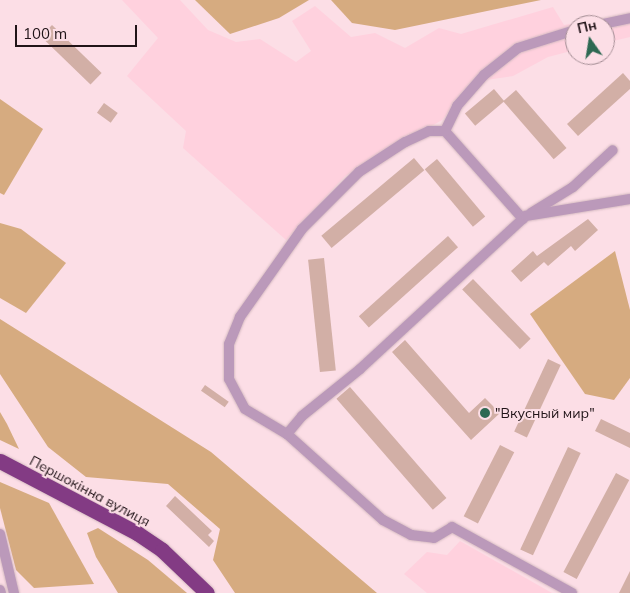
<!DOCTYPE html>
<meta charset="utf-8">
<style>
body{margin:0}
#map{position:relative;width:630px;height:593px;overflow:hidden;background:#fcdee6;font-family:Mulish,sans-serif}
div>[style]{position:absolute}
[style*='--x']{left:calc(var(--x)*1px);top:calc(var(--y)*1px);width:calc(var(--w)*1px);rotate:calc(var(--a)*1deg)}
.built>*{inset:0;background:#ffd1de}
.green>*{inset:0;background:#d6ab80}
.building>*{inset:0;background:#d2afa6;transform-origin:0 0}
.roads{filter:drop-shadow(0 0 1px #d5bac1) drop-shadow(0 0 1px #d5bac1)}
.minor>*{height:10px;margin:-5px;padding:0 5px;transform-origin:5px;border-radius:5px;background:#bb99ba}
.highway>*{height:15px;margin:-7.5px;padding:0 7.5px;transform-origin:7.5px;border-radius:7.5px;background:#833b84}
.dots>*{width:14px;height:14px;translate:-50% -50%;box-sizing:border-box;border:2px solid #fcdee6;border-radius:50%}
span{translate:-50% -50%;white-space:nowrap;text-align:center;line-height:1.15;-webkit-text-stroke:4px #fcdee6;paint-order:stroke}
.poi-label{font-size:14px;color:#211418}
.left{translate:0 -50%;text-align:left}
.street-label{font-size:14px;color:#211418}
.north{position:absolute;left:565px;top:15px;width:50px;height:50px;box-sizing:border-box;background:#fcdee6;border:1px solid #a48d94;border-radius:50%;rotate:347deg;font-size:14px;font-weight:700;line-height:20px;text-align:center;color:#211418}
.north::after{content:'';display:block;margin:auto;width:18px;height:22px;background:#2e6953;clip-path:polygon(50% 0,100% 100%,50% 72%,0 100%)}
.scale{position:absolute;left:15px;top:25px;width:122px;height:22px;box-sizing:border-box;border:2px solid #211418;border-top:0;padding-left:6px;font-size:15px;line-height:18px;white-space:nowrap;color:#211418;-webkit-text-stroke:4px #fcdee6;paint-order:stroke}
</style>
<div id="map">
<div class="built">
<i style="clip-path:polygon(122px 0,180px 0,208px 30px,236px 42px,260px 39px,296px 62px,311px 51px,292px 21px,315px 6px,351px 37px,375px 33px,405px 48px,439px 28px,461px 34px,553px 7px,564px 25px,630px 14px,630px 37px,605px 43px,605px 25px,575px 25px,575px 50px,548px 57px,513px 76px,473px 82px,442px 120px,345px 176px,286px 240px,183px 148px,186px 131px,127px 76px,158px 38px)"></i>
<i style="clip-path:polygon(460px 541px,545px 589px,552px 593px,427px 593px,404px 574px,427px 552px,447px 555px)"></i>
</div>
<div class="green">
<i style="clip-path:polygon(195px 0,309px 0,279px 18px,230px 34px)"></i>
<i style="clip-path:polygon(331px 0,541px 0,395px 30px,352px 23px)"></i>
<i style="clip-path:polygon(0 99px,43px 129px,4px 195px,0 193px)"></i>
<i style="clip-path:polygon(0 223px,21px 229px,66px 263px,26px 313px,0 298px)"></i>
<i style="clip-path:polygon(615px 251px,630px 310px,630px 378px,614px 400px,585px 394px,530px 314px)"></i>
<i style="clip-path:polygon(0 319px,211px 452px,377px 593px,235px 593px,213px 560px,220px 529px,168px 484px,86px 477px,48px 447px,0 374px)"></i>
<i style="clip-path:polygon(0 412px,7px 424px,19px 449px,0 440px)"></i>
<i style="clip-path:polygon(0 482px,49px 503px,94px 584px,34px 588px,16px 570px,0 508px)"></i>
<i style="clip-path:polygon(98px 528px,148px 560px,187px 593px,118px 593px,96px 557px,87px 533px)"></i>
</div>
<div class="building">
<i style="left:52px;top:25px;width:69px;height:16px;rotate:44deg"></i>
<i style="clip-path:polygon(623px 73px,630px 81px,630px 89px,578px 136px,567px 124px)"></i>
<i style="left:494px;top:89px;width:16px;height:38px;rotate:50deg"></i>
<i style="left:516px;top:90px;width:77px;height:17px;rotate:49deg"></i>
<i style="left:104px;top:103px;width:17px;height:12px;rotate:36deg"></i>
<i style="left:414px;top:158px;width:16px;height:121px;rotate:50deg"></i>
<i style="left:437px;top:159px;width:75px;height:16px;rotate:50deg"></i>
<i style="clip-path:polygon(588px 219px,598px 230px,575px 251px,571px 246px,548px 266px,544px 262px,521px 282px,511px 271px,533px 251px,537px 256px)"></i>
<i style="left:448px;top:236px;width:15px;height:120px;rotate:48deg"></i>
<i style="left:324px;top:258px;width:113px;height:16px;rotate:84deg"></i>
<i style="left:473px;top:279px;width:83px;height:15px;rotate:46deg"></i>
<i style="clip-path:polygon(405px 340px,469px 413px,485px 398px,500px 413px,471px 440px,392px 352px)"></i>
<i style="left:548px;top:359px;width:14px;height:80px;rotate:25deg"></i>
<i style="left:205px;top:385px;width:29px;height:7px;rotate:35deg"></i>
<i style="left:350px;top:387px;width:147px;height:18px;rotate:49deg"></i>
<i style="clip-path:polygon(601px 419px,630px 433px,630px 448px,595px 431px)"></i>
<i style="left:500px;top:445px;width:16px;height:80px;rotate:27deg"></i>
<i style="left:568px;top:447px;width:14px;height:113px;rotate:25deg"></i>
<i style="left:616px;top:473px;width:15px;height:112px;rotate:28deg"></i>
<i style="clip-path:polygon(175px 496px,212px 531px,208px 535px,214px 541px,209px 547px,166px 506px)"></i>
<i style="clip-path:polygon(630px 571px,630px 593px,619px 593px)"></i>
</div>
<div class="roads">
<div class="minor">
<i style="--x:598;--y:25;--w:33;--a:-12"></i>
<i style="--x:445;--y:131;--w:16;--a:180"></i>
<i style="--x:429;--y:131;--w:26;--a:155"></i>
<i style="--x:405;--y:142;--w:55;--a:146.9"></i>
<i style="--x:359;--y:172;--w:81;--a:135"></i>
<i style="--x:302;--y:229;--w:108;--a:125.2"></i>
<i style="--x:240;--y:317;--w:29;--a:112"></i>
<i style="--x:229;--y:344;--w:35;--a:90"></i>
<i style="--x:229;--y:379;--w:34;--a:62"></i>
<i style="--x:245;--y:409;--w:49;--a:30.8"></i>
<i style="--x:287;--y:434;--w:129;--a:41.9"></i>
<i style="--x:383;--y:520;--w:32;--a:28"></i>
<i style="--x:411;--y:535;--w:23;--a:7"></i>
<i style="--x:434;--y:538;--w:21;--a:-31"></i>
<i style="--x:452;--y:527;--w:137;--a:28.8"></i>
<i style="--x:531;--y:213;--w:49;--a:-31.8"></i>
<i style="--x:573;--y:187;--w:54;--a:-42.8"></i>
<i style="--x:523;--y:219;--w:118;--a:-131.6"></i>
<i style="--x:445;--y:131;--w:28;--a:-64"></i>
<i style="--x:457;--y:106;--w:41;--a:-48.9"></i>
<i style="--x:484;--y:75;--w:43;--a:-38.5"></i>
<i style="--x:518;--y:48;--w:60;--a:-17.5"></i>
<i style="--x:287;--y:434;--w:23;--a:-50"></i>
<i style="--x:302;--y:416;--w:75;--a:-39"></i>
<i style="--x:360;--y:369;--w:226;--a:-42.7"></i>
<i style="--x:526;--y:216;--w:105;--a:-9.3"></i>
<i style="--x:0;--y:534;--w:61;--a:76.7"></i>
<i style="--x:0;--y:590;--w:3;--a:72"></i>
</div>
<div class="highway">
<i style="--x:0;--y:461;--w:155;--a:27.7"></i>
<i style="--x:137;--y:533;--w:30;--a:34"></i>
<i style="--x:162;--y:550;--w:62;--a:43.7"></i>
</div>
</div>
<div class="dots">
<i style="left:485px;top:413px;background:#2e6953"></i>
</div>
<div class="poi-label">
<span class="left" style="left:495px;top:413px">"Вкусный мир"</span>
</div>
<div class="street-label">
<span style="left:90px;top:491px;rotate:28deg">Першокінна вулиця</span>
</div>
<div class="north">Пн</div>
<div class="scale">100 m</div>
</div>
